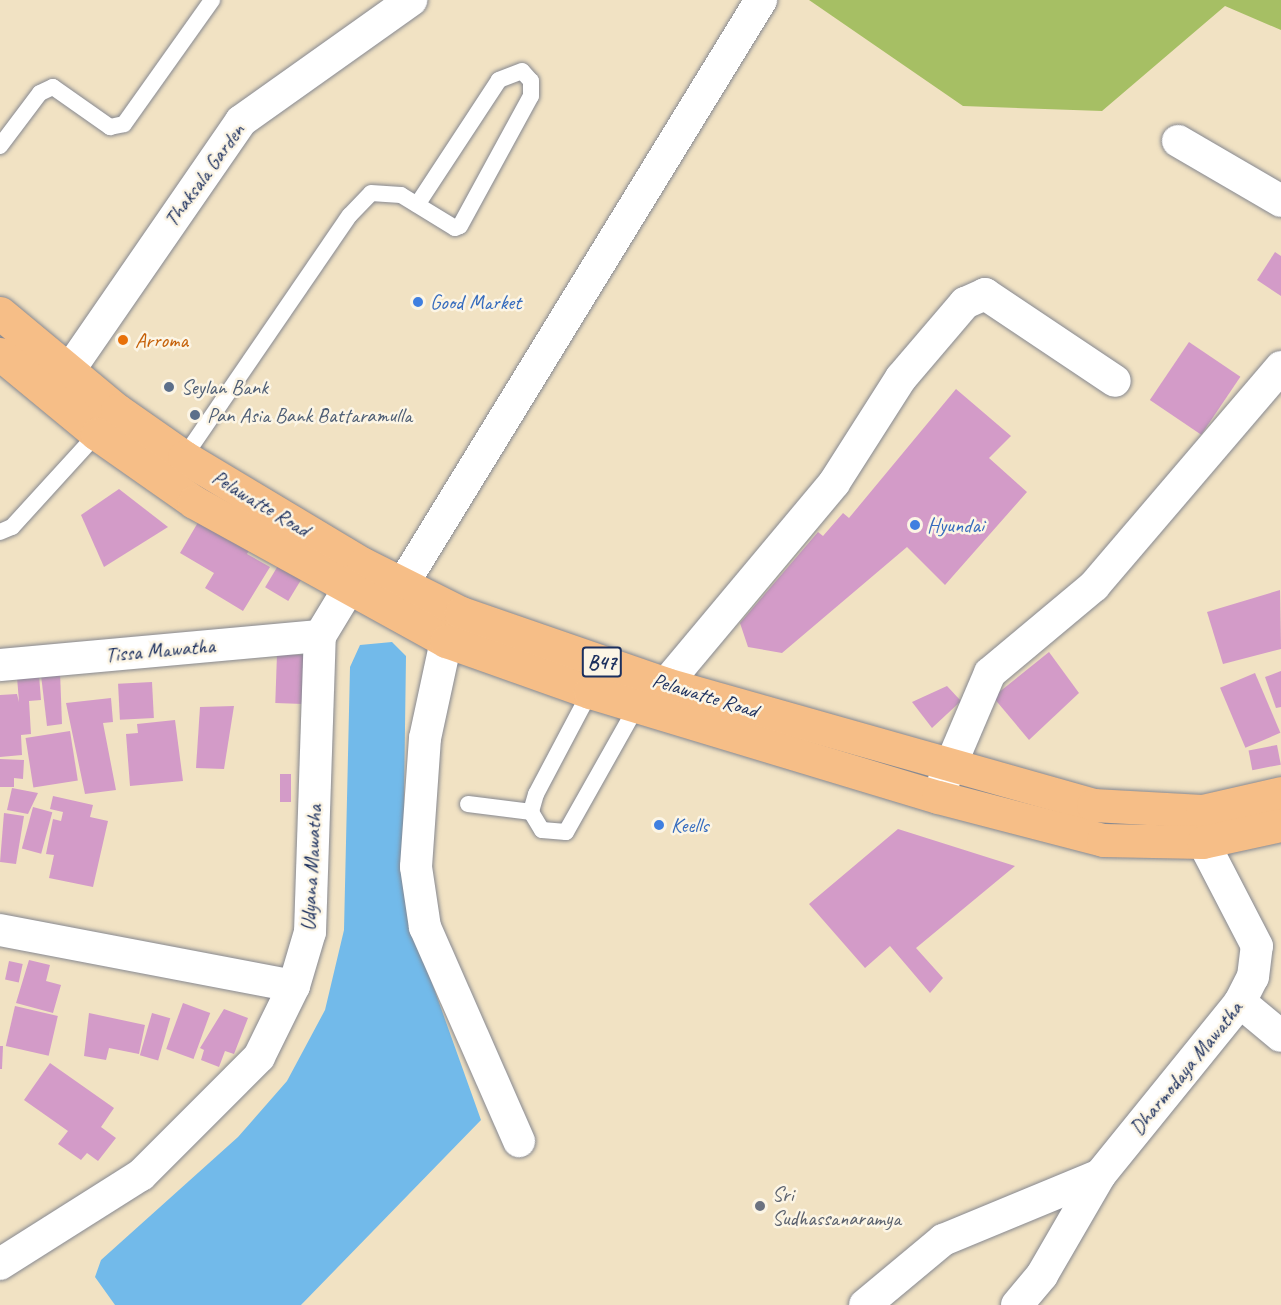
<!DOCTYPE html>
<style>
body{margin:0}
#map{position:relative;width:1281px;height:1305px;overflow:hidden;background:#f1e2c3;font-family:Caveat,sans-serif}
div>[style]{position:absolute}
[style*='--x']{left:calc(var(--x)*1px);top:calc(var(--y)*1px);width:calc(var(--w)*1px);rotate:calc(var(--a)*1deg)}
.green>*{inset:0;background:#a6bf64}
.water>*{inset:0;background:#72baea}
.building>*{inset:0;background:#d39bc8;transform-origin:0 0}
.roads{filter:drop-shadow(0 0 2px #868890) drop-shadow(0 0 2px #868890)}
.service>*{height:16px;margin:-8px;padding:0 8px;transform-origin:8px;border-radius:8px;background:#fff}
.minor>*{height:32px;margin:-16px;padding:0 16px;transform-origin:16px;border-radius:16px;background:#fff}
.primary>*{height:33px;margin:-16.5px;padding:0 16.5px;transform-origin:16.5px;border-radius:16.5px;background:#f6be87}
.dots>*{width:16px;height:16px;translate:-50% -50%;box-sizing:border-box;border:3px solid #fcf5e5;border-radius:50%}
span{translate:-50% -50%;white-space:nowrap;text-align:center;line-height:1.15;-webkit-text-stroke:5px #fcf5e5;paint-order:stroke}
.shield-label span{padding:2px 4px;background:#fcf5e5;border:2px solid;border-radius:4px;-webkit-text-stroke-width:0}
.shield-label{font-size:20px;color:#1b2f5e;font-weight:700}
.street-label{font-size:21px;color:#1b2f5e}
.shop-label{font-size:21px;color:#366cbe}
.left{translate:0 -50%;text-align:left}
.food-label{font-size:21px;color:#c56008}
.service-label{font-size:21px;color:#4e5e75}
.worship-label{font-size:21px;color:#5b616d}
</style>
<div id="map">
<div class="green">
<i style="clip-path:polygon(809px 0,1281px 0,1281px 30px,1225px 6px,1102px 111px,963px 106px)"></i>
</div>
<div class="water">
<i style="clip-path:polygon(392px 642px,406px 656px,403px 872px,412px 927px,481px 1120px,301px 1305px,115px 1305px,95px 1277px,101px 1260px,238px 1137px,287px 1081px,325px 1010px,344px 930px,350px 667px,360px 645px)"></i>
</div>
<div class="building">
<i style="clip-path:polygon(1275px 252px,1281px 256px,1281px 296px,1257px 280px)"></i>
<i style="left:1189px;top:342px;width:62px;height:70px;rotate:34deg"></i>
<i style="clip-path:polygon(956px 389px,1011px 436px,989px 458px,1027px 492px,945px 585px,907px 547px,782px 653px,748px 647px,740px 623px,818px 532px,823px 536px,843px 513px,849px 518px)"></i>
<i style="clip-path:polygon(119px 489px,168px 527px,104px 567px,81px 515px)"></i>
<i style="clip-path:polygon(200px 519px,250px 548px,247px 554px,270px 567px,243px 611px,205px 588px,214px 573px,180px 553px)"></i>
<i style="left:279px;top:564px;width:27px;height:27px;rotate:31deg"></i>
<i style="clip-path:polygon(1280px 590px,1281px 649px,1223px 664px,1207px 612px)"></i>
<i style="clip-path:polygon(1049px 652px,1079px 693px,1029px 740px,993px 697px)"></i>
<i style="left:277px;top:654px;width:28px;height:49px;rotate:2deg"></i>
<i style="clip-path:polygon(1281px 671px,1281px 707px,1276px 708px,1265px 677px)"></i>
<i style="clip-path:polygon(60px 672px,62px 724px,47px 726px,41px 675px)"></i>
<i style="left:1255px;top:673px;width:65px;height:38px;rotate:67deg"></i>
<i style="clip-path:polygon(39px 675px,41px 700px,29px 701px,31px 734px,21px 735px,22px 755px,0 757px,0 695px,17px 694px,19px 702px,17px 677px)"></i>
<i style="left:152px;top:682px;width:36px;height:34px;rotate:87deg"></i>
<i style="clip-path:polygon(947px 686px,961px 701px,932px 728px,912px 702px)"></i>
<i style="clip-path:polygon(111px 698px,113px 722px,103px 723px,116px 790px,85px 794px,66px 703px)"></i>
<i style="clip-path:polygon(234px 706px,224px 769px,196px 768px,200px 707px)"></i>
<i style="clip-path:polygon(175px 720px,183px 781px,130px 786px,126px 734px,138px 733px,137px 724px)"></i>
<i style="left:70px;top:731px;width:50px;height:45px;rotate:81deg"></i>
<i style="left:1277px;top:745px;width:20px;height:29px;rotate:79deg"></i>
<i style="clip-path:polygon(0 759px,24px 760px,23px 779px,14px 778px,14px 787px,0 787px)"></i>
<i style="left:280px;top:774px;width:11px;height:28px"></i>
<i style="clip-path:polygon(12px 788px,38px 793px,28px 814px,7px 810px)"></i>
<i style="clip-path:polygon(53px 796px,93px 805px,90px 817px,108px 821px,93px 887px,49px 878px,54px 855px,46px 854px,53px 819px,61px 821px,63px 812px,50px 809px)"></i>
<i style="left:33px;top:807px;width:20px;height:43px;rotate:15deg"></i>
<i style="clip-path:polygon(4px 813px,24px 816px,16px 864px,0 862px)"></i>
<i style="clip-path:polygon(898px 829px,1015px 866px,916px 948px,943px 978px,930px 993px,890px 946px,865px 968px,809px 904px)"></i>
<i style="clip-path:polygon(29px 960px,50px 965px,46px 981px,61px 985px,53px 1013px,16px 1003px)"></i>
<i style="left:9px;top:961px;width:14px;height:19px;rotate:12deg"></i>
<i style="left:183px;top:1003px;width:29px;height:49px;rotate:20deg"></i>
<i style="left:15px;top:1006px;width:44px;height:41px;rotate:13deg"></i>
<i style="clip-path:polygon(224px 1009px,248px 1018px,234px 1054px,225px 1051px,219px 1067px,201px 1060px,204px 1050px,200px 1048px)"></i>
<i style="clip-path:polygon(89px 1013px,145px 1025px,139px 1054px,109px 1048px,106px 1060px,84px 1056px)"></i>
<i style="left:152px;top:1013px;width:19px;height:44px;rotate:16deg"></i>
<i style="clip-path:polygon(0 1046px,3px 1046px,2px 1069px,0 1069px)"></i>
<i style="clip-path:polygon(50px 1063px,114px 1108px,101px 1127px,116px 1138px,98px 1161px,87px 1153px,81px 1160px,58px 1144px,68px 1131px,24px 1100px)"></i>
</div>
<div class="roads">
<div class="service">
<i style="--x:0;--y:146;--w:66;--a:-53"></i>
<i style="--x:40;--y:93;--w:14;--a:-25"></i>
<i style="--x:53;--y:87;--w:70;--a:35.1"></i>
<i style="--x:110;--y:127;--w:14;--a:-12"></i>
<i style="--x:124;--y:124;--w:152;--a:-54.6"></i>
<i style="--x:184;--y:457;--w:293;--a:-55.6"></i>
<i style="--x:350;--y:215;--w:30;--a:-46"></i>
<i style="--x:371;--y:193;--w:30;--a:4"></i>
<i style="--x:401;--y:195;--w:63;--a:31.4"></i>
<i style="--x:455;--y:228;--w:5;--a:-22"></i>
<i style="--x:460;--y:226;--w:148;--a:-61.4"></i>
<i style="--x:531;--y:96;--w:15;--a:-90"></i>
<i style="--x:531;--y:81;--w:13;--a:-132"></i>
<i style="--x:522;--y:71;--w:25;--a:159"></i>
<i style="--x:499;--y:80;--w:149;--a:123.3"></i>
<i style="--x:0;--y:532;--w:13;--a:-23"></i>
<i style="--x:12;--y:527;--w:126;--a:-47.6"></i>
<i style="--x:590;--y:692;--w:115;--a:117.9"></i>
<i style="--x:536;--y:794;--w:19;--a:106"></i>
<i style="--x:531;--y:812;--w:21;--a:59"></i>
<i style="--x:542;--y:830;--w:24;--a:5"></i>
<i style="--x:566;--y:832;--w:145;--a:-60.6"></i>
<i style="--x:468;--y:804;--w:64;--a:7.2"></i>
</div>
<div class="minor">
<i style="--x:1178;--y:141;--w:119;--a:30.2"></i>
<i style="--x:68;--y:372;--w:305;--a:-55.4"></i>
<i style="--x:241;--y:121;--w:209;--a:-35.4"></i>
<i style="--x:390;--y:605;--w:710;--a:-58.48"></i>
<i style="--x:458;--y:619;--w:25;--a:119"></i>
<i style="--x:446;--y:641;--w:99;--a:102.2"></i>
<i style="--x:425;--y:738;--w:129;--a:94"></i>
<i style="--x:416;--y:867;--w:61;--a:81.5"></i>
<i style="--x:425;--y:927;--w:234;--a:66.3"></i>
<i style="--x:0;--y:665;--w:321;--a:-5.2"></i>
<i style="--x:666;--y:684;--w:262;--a:-50.1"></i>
<i style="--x:834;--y:483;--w:125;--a:-57.5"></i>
<i style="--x:901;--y:378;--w:99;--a:-49.5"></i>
<i style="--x:965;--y:303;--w:22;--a:-24"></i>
<i style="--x:985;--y:294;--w:156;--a:33.8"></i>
<i style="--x:940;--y:790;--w:127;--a:-66.9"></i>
<i style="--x:990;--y:673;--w:136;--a:-39.9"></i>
<i style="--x:1094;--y:586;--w:288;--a:-49.5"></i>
<i style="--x:0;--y:930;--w:299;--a:10.8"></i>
<i style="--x:1240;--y:1002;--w:53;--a:39.7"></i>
<i style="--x:0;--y:1264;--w:167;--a:-32.3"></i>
<i style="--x:141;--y:1175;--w:167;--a:-45"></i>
<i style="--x:259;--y:1057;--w:79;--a:-63.8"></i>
<i style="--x:294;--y:986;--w:56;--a:-73.5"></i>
<i style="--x:310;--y:932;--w:296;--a:-88.1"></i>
<i style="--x:320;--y:636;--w:83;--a:-58.8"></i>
<i style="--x:865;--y:1305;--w:102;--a:-39.8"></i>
<i style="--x:943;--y:1240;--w:170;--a:-22.5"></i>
<i style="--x:1017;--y:1305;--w:39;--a:-50"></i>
<i style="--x:1042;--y:1275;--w:116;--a:-59.9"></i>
<i style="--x:1100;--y:1175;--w:223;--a:-51"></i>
<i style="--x:1240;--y:1002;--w:28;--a:-63"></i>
<i style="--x:1253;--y:977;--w:31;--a:-83"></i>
<i style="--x:1257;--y:946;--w:117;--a:-117.4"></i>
<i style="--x:1203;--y:842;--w:25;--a:-92"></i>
</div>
<div class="primary">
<i style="--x:0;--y:313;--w:152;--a:39.7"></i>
<i style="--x:117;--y:410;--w:82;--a:35"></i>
<i style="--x:184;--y:457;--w:209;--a:30.9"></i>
<i style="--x:363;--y:564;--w:110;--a:26.6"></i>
<i style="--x:461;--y:613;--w:217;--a:19.1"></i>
<i style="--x:666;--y:684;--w:444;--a:15.8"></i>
<i style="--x:1093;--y:805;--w:109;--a:3.2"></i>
<i style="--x:1202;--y:811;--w:81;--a:-12.8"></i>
<i style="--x:0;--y:354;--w:126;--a:39.5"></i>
<i style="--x:97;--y:434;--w:118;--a:35"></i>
<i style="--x:194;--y:502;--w:288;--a:28.9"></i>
<i style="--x:446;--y:641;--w:153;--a:19.5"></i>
<i style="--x:590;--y:692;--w:363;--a:16.8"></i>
<i style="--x:938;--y:797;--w:171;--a:14.6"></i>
<i style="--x:1103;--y:840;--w:100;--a:1.1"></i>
<i style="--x:1203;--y:842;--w:80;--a:-12.3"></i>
</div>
</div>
<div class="dots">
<i style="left:418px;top:302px;background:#3f7fe0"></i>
<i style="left:123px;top:340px;background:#e8710a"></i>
<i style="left:169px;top:387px;background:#5c6f8a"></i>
<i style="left:195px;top:415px;background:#5c6f8a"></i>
<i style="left:915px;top:525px;background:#3f7fe0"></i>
<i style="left:659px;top:825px;background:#3f7fe0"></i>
<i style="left:760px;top:1206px;background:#6b7280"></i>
</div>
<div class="shield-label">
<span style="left:602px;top:662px">B47</span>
</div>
<div class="street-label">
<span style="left:204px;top:175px;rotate:-54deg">Thaksala Garden</span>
<span style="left:261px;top:503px;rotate:31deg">Pelawatte Road</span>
<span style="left:160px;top:650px;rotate:-5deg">Tissa Mawatha</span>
<span style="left:705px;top:695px;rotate:17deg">Pelawatte Road</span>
<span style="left:311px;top:868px;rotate:-87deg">Udyana Mawatha</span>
<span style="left:1186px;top:1068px;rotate:-51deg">Dharmodaya Mawatha</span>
</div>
<div class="shop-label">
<span class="left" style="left:430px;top:302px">Good Market</span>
<span class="left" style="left:927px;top:525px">Hyundai</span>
<span class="left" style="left:671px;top:825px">Keells</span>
</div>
<div class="food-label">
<span class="left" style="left:135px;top:340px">Arroma</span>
</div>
<div class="service-label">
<span class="left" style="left:181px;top:387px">Seylan Bank</span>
<span class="left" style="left:207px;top:415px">Pan Asia Bank Battaramulla</span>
</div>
<div class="worship-label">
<span class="left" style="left:772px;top:1206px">Sri<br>Sudhassanaramya</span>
</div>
</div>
